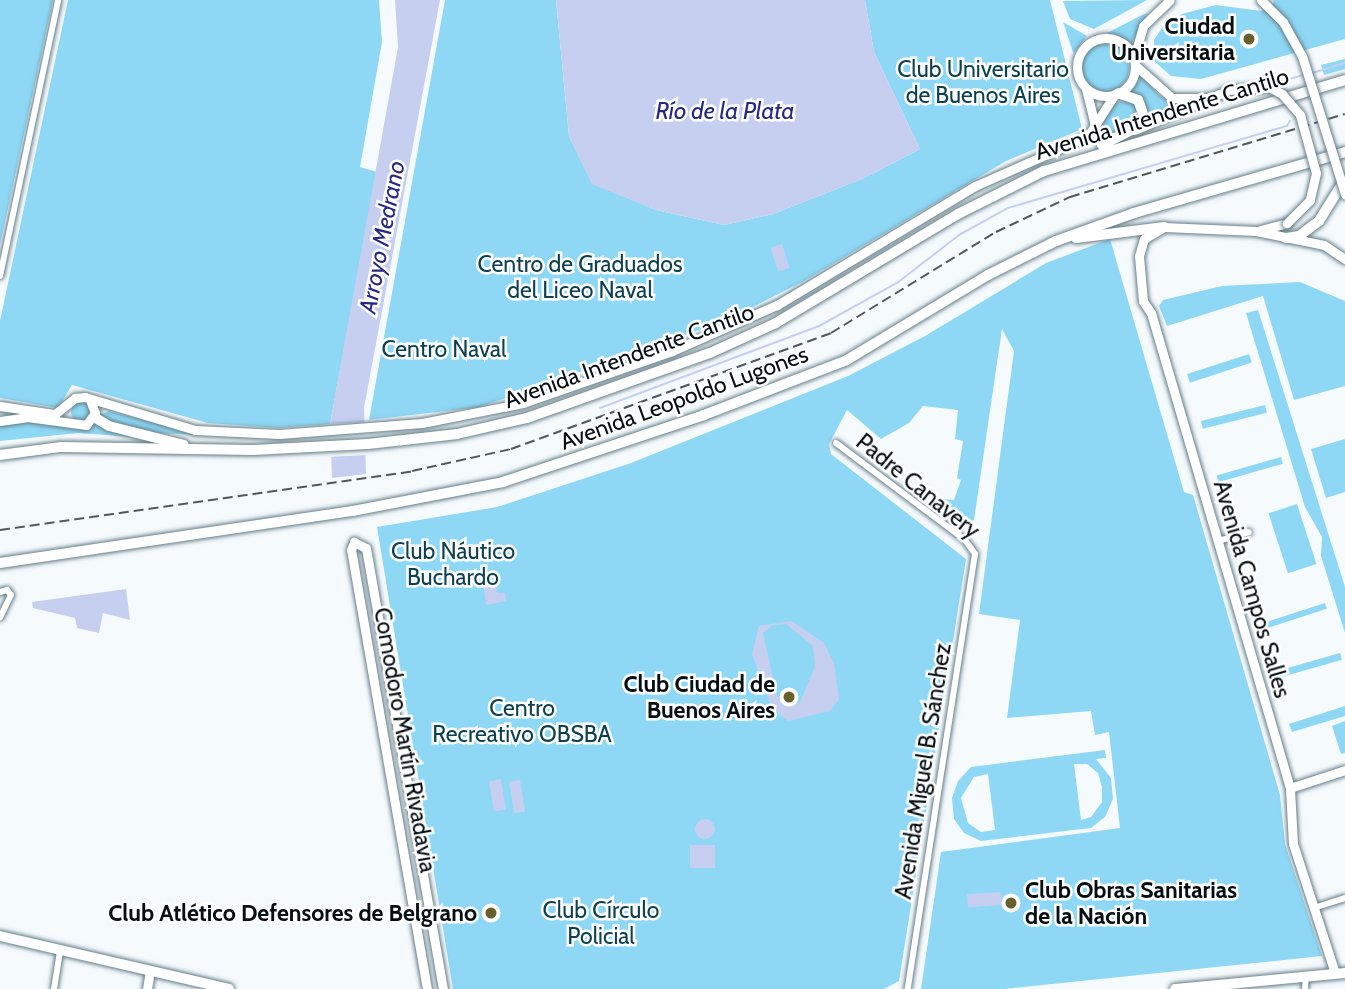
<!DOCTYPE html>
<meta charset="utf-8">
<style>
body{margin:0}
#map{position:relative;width:1345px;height:989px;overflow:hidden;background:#f5fafd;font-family:Cabin,sans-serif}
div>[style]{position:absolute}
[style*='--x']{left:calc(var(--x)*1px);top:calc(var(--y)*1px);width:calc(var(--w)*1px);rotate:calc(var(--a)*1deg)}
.green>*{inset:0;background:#8ed8f5;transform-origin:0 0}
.round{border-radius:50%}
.water>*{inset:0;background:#c7cff1;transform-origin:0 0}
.pier>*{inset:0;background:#f5fafd;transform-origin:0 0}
.stream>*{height:2px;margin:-1px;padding:0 1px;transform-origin:1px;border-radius:1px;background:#c7cff1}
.roads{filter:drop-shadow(0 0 2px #647e89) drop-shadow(0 0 2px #647e89)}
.street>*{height:6px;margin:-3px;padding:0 3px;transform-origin:3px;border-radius:3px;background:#fff}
.secondary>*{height:9px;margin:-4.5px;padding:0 4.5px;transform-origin:4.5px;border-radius:4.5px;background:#fff}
.secondary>.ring{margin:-4.5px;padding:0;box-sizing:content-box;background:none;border:9px solid #fff;border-radius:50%}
.primary>*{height:10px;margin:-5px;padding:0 5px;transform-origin:5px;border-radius:5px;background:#fff}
.highway>*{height:10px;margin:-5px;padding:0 5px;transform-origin:5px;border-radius:5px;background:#fff}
.rail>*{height:2px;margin-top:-1px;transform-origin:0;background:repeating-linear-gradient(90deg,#50585c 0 10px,transparent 0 15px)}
.bridges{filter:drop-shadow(0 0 2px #647e89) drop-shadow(0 0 2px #647e89)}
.secondary-bridge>*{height:9px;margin:-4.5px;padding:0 4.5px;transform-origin:4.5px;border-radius:4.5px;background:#fff}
.dots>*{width:19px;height:19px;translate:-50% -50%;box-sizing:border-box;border:4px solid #fff;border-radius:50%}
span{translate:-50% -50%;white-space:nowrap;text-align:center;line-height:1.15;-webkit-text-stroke:5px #fff;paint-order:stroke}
.poi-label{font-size:23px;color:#050e12;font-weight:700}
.right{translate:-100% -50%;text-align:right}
.left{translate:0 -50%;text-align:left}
.park-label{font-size:23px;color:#0d4152}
.street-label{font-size:23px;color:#050e12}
.water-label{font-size:24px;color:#262883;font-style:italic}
</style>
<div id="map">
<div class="green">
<i style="clip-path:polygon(0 0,53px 0,0 245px)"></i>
<i style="clip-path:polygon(68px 0,379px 0,382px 42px,360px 167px,377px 172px,330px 424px,278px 428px,208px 423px,72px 385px,58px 408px,0 398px,0 321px)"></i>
<i style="clip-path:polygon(445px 0,556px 0,569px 136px,592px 183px,656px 210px,724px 225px,773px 214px,864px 178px,920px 149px,874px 52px,865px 0,1050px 0,1082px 129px,1006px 161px,804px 281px,727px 320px,480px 407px,369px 420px)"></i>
<i style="clip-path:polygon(1147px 0,1094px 29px,1070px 19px,1063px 1px)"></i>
<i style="clip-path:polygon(1273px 0,1345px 0,1345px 39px,1201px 79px,1171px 76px,1155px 62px,1154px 40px,1164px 25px,1182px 14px,1216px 5px,1261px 11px,1274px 3px)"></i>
<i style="clip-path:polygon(1148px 13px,1132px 43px,1107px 33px,1140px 16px)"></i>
<i style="clip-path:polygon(1063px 22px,1087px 36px,1075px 52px,1073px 52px)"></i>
<i class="round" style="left:1081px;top:44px;width:48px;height:48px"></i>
<i style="clip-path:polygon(1345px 59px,1345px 69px,1324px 75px,1321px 65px)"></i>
<i style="clip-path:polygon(1139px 74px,1160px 96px,1178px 106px,1147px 121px,1145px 102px,1132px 91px)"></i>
<i style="clip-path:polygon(1128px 100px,1135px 103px,1139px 116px,1131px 126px,1028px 164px,1093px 138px,1113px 104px)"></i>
<i style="clip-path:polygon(1110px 239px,1184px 492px,1193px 495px,1280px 795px,1285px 844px,1322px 956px,1004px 989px,921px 989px,941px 852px,1120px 828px,1109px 732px,1095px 735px,1091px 711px,1007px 718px,1020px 620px,979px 614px,1014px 351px,1002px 329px,974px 520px,962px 527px,942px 511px,943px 499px,954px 500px,961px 480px,957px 478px,963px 441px,955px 439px,958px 410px,923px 406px,909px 423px,881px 439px,847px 410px,829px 444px,831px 454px,966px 559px,899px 981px,884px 989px,453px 989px,377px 527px,497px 507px,631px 463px,848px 376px,925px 336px,1046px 263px)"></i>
<i style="clip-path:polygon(1300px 282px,1345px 301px,1345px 386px,1294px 400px,1263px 296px,1167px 326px,1159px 306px,1163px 300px,1222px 286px)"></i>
<i style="clip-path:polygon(1258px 310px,1345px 587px,1345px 633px,1321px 556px,1322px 537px,1305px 507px,1246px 313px)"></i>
<i style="left:1249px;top:354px;width:9px;height:65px;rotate:72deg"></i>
<i class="round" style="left:71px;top:402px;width:20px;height:20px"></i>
<i style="left:1265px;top:405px;width:8px;height:66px;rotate:76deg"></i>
<i style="clip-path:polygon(109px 411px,193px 433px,272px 439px,158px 433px,103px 422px,100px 415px)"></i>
<i style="clip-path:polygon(28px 419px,79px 429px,95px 423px,134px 437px,78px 433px,0 441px,0 424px)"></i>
<i style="clip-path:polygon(1345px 439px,1345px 492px,1326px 498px,1311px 449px)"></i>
<i style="left:1281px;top:457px;width:7px;height:67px;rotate:74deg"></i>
<i style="left:1297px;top:504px;width:63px;height:30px;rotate:72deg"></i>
<i style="left:1325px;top:603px;width:6px;height:69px;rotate:72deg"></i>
<i style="left:1340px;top:653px;width:7px;height:69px;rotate:74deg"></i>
<i style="clip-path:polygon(1345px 706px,1345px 716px,1292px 732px,1289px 724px)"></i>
<i style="clip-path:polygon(1345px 721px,1345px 753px,1341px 754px,1332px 726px)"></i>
<i style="clip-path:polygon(evenodd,1105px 750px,1106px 758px,1096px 759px,1111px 778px,1113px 799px,1105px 817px,1091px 828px,981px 841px,964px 833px,954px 819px,952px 798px,958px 781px,971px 767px,1105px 750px,1074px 764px,1087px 764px,1098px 773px,1102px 787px,1102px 802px,1091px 817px,1081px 820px,1074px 764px,1105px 750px,988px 774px,995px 830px,981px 832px,968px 823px,961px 798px,974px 777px,988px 774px)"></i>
</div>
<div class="water">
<i style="clip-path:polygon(395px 0,440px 0,364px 408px,366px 474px,332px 478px,330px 424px,398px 47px)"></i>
<i style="clip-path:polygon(556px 0,865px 0,874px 52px,920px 149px,864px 178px,773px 214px,724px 225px,656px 210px,592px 184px,569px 136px)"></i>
<i style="left:782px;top:244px;width:25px;height:12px;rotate:72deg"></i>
<i style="clip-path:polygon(483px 581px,495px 581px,497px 593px,505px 593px,506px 601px,486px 605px)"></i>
<i style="clip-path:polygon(126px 589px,130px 620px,103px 613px,99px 633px,77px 628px,75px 618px,33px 608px,32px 602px)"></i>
<i style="clip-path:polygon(evenodd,791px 621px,824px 643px,834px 663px,839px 699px,830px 711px,788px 721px,772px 708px,752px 654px,759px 626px,791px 621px,786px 624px,813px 646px,815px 667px,800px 702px,788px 706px,777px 697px,763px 633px,773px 625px,786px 624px)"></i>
<i style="left:501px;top:779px;width:31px;height:12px;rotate:81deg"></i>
<i style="left:520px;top:780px;width:32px;height:11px;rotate:81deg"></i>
<i class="round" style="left:695px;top:819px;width:20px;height:20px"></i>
<i style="left:715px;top:845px;width:23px;height:25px;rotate:90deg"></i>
<i style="left:1001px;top:892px;width:13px;height:34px;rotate:86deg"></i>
</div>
<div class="pier">
<i style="left:366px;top:422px;width:33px;height:40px;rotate:87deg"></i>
</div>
<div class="stream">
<i style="--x:1312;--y:73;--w:34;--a:-17"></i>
<i style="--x:1272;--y:84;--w:33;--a:-16"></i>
<i style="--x:1212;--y:103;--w:33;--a:-18"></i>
<i style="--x:600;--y:408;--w:234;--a:-20.5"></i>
<i style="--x:819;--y:326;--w:89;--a:-28.9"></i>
<i style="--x:897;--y:283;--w:78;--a:-37.7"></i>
<i style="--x:959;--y:235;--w:56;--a:-28.9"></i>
<i style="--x:1008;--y:208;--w:291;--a:-16.4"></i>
<i style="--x:1287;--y:126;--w:6;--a:-59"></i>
</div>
<div class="roads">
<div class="street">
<i style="--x:0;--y:276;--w:282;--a:-78.1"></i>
<i style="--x:836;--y:443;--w:161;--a:36.9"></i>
<i style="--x:965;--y:540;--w:17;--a:54"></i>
<i style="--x:975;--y:554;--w:440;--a:98.8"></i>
<i style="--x:1218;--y:541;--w:32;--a:-16"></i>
<i style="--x:0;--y:592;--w:7;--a:-16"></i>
<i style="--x:7;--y:590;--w:6;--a:51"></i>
<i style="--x:11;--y:595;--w:25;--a:116"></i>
<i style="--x:1317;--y:907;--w:29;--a:-18"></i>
<i style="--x:54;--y:989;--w:39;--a:-81"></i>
<i style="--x:1305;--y:989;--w:13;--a:-86"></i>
</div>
<div class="secondary">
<i class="ring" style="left:1077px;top:38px;width:49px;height:49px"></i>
<i style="--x:1134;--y:58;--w:33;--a:-74"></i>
<i style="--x:1143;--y:26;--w:37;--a:-44"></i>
<i style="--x:1135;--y:65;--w:50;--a:41.7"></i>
<i style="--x:1172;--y:98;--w:38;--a:0"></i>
<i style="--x:1210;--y:98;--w:21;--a:-23"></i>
<i style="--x:1086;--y:89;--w:38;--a:76"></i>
<i style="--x:1261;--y:230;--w:27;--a:-15"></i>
<i style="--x:0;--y:406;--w:56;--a:8.3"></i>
<i style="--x:55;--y:414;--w:26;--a:-39"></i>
<i style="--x:75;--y:398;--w:10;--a:-6"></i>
<i style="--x:85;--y:397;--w:115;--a:16.7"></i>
<i style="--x:195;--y:430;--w:84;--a:2.7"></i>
<i style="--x:279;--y:434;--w:143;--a:-4.4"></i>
<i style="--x:422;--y:423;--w:103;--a:-11.2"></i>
<i style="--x:523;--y:403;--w:158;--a:-19.2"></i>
<i style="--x:672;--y:351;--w:115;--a:-23.7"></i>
<i style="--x:777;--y:305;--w:231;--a:-31"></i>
<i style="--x:975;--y:186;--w:124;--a:-23.9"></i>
<i style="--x:1088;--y:136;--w:50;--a:-57.3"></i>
<i style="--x:0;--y:421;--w:27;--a:-8"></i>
<i style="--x:27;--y:417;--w:60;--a:7.7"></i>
<i style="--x:86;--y:425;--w:15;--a:-53"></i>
<i style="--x:95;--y:413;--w:14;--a:-111"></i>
<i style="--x:1290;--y:788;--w:58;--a:-18.1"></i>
<i style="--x:1335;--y:973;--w:136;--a:-108"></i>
<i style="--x:1293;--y:844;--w:56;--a:-93.1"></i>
<i style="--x:1290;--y:788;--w:495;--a:-106.3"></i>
<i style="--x:1151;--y:313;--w:14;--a:-124"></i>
<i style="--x:1143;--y:301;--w:45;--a:-95.1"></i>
<i style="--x:1139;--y:256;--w:18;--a:-74"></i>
<i style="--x:1144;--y:239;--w:23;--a:-31"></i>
<i style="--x:1164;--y:227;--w:92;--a:2.5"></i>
<i style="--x:1256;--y:231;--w:69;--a:11.6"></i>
<i style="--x:1324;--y:245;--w:25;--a:34"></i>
<i style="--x:147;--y:989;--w:18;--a:-81"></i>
<i style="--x:427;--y:989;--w:446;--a:-99.8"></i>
<i style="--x:351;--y:550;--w:9;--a:-69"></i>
<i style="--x:354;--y:542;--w:13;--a:27"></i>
<i style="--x:366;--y:548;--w:448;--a:80.1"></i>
</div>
<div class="primary">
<i style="--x:0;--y:936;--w:235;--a:13"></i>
<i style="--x:1175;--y:989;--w:171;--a:-5.4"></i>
</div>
<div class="highway">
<i style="--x:1135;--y:130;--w:82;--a:-23.1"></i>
<i style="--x:1102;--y:145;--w:33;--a:-27"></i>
<i style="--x:1131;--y:130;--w:18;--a:-45"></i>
<i style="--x:1144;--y:117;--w:18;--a:-109"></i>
<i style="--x:1138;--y:100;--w:21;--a:-161"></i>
<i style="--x:1076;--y:238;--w:89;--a:-7.1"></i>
<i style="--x:1286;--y:238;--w:13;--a:-9"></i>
<i style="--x:1299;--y:236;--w:25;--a:-37"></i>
<i style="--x:1319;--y:221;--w:49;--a:-58.2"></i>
<i style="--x:94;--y:417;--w:17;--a:31"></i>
<i style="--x:109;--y:426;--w:77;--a:14.2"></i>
<i style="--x:0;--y:455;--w:62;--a:-7.5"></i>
<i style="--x:61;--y:447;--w:192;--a:0.9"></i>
<i style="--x:253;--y:450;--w:115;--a:-3"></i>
<i style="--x:368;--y:444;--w:90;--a:-6.4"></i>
<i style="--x:457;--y:434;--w:72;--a:-12.9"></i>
<i style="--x:527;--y:418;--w:194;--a:-19.6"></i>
<i style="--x:710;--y:353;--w:72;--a:-24.4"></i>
<i style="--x:776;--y:323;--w:212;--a:-30.9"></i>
<i style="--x:958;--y:214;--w:96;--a:-26.6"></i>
<i style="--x:1044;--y:171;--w:314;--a:-16.8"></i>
<i style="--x:0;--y:563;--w:357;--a:-8.4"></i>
<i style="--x:353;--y:511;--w:153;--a:-10.9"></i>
<i style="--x:503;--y:482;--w:212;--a:-18.4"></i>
<i style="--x:704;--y:415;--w:153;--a:-21"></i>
<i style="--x:847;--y:360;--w:165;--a:-31.1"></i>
<i style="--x:988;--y:275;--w:76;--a:-26.6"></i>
<i style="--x:1056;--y:241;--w:83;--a:-19.7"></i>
<i style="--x:1134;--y:213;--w:220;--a:-16.1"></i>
</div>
</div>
<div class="rail">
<i style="--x:0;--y:530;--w:416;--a:-8.1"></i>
<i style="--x:412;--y:471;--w:101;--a:-12.5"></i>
<i style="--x:511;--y:449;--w:340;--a:-19.9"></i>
<i style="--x:831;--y:333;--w:193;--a:-31.5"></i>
<i style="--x:996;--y:232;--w:82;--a:-25.3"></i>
<i style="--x:1070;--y:197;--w:287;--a:-16.8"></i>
</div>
<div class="bridges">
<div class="secondary-bridge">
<i style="--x:1261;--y:0;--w:31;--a:45"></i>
<i style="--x:1283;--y:22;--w:39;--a:61"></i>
<i style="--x:1302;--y:56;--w:145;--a:72.7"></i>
<i style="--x:1229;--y:90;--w:40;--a:-4.3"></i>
<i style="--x:1269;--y:87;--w:15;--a:28"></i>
<i style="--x:1282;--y:94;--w:28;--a:49"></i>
<i style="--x:1300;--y:115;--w:60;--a:74.6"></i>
<i style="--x:1316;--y:173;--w:28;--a:103"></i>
<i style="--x:1310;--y:200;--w:33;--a:135"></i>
</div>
</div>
<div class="dots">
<i style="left:1249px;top:39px;background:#67602d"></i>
<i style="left:789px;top:697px;background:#67602d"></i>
<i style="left:1011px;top:903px;background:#67602d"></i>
<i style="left:491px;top:913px;background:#67602d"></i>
</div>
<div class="poi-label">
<span class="right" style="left:1235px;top:39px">Ciudad<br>Universitaria</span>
<span class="right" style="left:775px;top:697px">Club Ciudad de<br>Buenos Aires</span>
<span class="left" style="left:1025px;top:903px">Club Obras Sanitarias<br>de la Nación</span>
<span class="right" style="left:477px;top:913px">Club Atlético Defensores de Belgrano</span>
</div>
<div class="park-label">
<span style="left:983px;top:82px">Club Universitario<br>de Buenos Aires</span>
<span style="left:580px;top:277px">Centro de Graduados<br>del Liceo Naval</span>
<span style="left:444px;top:349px">Centro Naval</span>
<span style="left:453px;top:564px">Club Náutico<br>Buchardo</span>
<span style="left:522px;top:721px">Centro<br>Recreativo OBSBA</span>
<span style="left:601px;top:923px">Club Círculo<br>Policial</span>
</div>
<div class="street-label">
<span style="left:1162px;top:114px;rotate:-17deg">Avenida Intendente Cantilo</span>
<span style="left:629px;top:356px;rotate:-20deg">Avenida Intendente Cantilo</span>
<span style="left:684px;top:398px;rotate:-20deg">Avenida Leopoldo Lugones</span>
<span style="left:918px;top:486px;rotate:39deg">Padre Canavery</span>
<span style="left:1252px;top:589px;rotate:74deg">Avenida Campos Salles</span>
<span style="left:405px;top:740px;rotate:80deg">Comodoro Martín Rivadavia</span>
<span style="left:923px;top:771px;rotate:-81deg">Avenida Miguel B. Sánchez</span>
</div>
<div class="water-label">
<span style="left:725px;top:111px">Río de la Plata</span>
<span style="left:382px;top:237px;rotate:-79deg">Arroyo Medrano</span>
</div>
</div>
